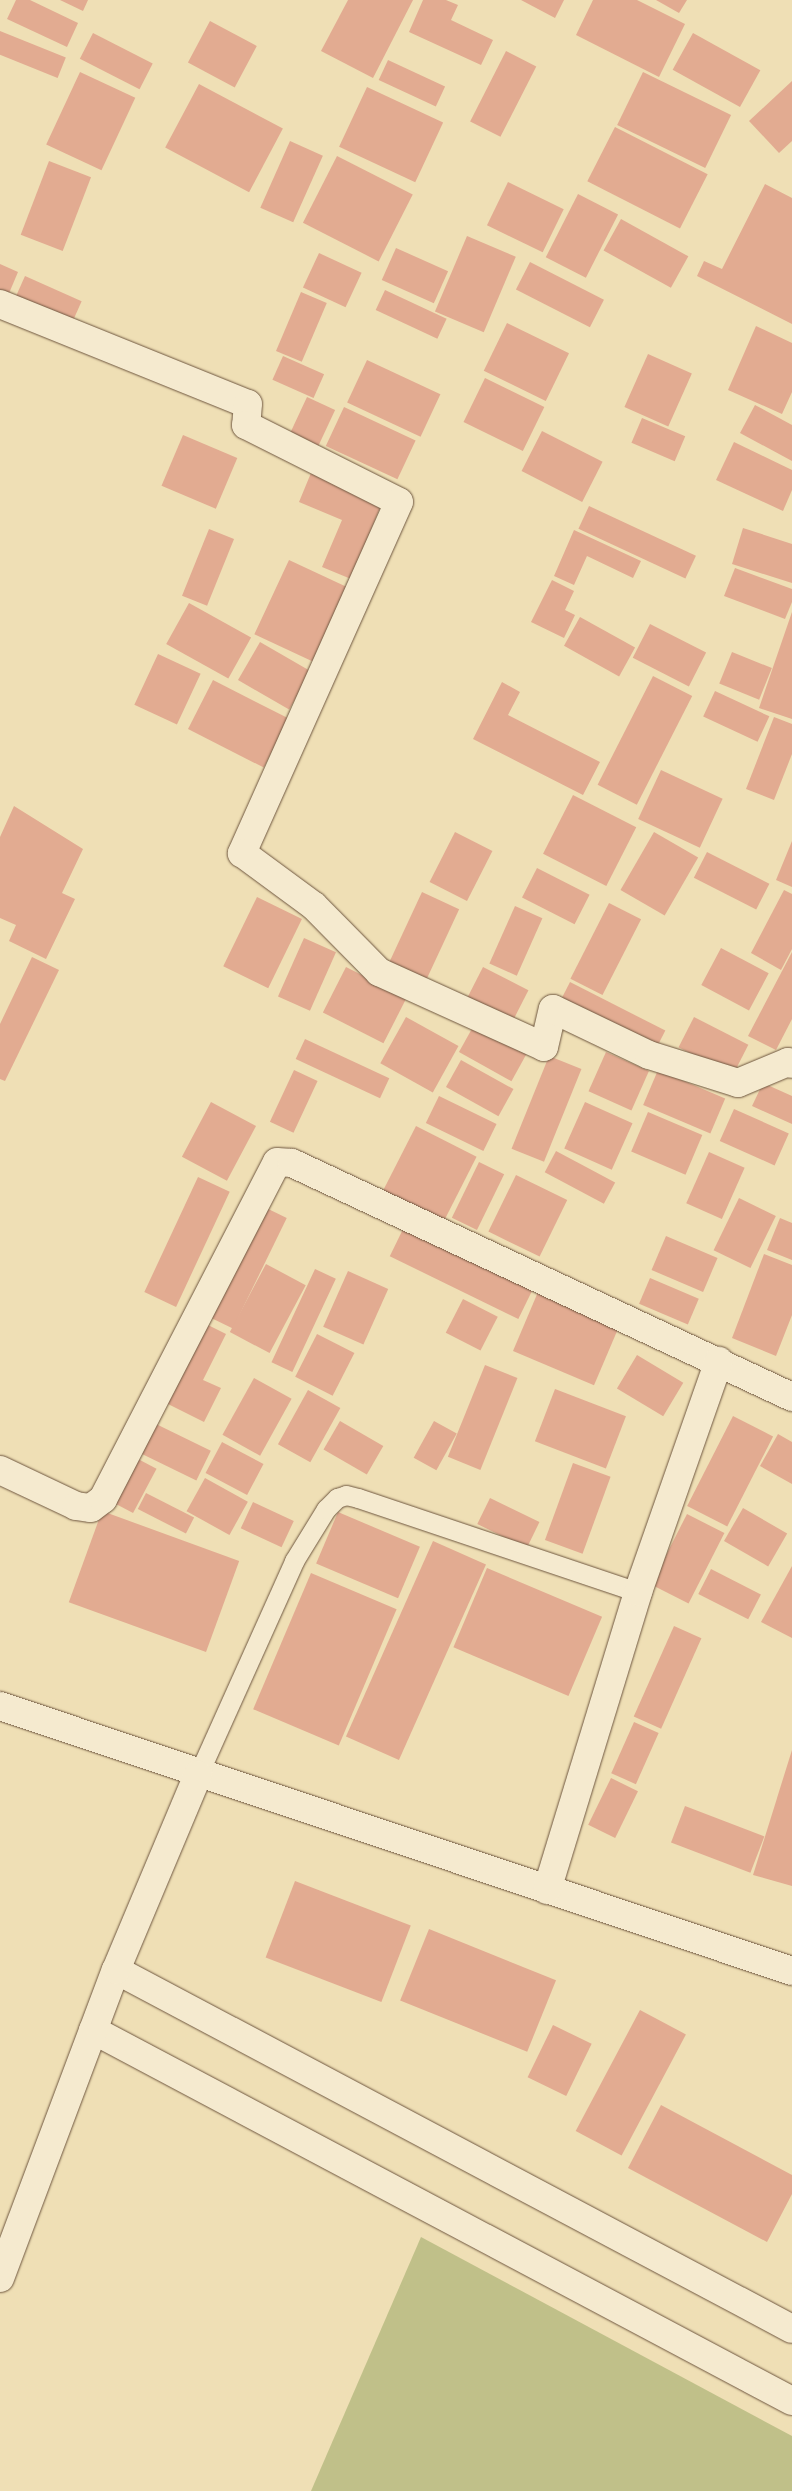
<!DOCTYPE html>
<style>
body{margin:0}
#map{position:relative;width:792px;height:2491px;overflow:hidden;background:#efdfb5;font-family:"EB Garamond",serif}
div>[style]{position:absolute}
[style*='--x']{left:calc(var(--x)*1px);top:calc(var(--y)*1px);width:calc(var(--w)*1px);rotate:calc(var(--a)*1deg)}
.green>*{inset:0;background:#c0c089}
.building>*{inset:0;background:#e2ab91;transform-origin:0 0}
.roads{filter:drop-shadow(0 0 1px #6e563f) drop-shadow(0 0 1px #6e563f)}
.service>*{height:19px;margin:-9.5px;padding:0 9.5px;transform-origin:9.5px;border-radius:9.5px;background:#f5eacf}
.minor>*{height:28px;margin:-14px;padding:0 14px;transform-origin:14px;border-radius:14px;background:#f5eacf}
span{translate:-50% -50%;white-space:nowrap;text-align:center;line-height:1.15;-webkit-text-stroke:4.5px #f5eacf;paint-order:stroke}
</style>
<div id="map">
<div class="green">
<i style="clip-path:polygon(421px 2237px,792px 2436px,792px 2491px,311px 2491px)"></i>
</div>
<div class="building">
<i style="clip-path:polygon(16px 0,30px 0,78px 23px,67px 47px,7px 19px)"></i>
<i style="clip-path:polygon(60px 0,88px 0,83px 11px)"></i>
<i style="clip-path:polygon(348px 0,413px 0,373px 78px,321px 51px)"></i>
<i style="clip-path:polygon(423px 0,446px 0,458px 5px,451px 20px,493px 40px,481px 65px,409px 32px)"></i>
<i style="clip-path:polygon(521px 0,564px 0,555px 18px)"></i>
<i style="clip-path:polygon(593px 0,637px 0,685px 24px,659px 77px,576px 35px)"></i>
<i style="clip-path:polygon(656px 0,687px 0,679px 13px)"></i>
<i style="left:210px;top:21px;width:53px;height:47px;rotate:28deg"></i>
<i style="left:0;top:31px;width:71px;height:22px;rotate:22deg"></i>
<i style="left:93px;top:33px;width:67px;height:29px;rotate:27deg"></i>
<i style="left:693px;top:33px;width:77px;height:42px;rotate:29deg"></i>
<i style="left:506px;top:51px;width:34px;height:79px;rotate:27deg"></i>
<i style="left:388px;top:60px;width:63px;height:22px;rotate:25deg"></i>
<i style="left:80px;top:72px;width:61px;height:80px;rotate:25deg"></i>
<i style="left:643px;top:72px;width:98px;height:59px;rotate:26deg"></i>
<i style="clip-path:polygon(792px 81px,792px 141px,779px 153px,749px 121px)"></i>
<i style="left:199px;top:84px;width:95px;height:72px;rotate:28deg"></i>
<i style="left:367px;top:87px;width:84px;height:66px;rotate:25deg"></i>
<i style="left:615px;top:127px;width:104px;height:61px;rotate:27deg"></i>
<i style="left:290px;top:141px;width:36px;height:73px;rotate:24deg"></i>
<i style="left:337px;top:156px;width:85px;height:75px;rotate:27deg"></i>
<i style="left:49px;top:161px;width:45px;height:79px;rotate:21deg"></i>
<i style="left:508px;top:182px;width:62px;height:48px;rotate:26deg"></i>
<i style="clip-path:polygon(765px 184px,792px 198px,792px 324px,697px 276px,704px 261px,722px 269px)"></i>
<i style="left:578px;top:194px;width:45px;height:71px;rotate:27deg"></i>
<i style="left:621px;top:219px;width:77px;height:36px;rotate:29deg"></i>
<i style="left:467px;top:236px;width:53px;height:82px;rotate:23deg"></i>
<i style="left:396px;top:248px;width:57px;height:35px;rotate:24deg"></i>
<i style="left:319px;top:253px;width:47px;height:38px;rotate:25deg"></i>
<i style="left:530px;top:262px;width:83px;height:31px;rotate:27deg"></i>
<i style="clip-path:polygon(0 264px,18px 272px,7px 298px,0 295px)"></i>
<i style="left:25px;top:276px;width:62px;height:23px;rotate:24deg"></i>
<i style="left:385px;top:290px;width:68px;height:22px;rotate:25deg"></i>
<i style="left:301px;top:292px;width:28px;height:64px;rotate:23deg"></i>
<i style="left:507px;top:323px;width:69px;height:53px;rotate:26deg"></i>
<i style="clip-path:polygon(756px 326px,792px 343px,792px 392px,782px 414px,728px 390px)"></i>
<i style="left:648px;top:354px;width:48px;height:58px;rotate:24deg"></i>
<i style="left:283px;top:356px;width:45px;height:26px;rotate:24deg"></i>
<i style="left:367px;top:360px;width:81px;height:47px;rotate:25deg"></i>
<i style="left:485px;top:378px;width:66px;height:49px;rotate:26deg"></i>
<i style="left:307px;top:397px;width:31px;height:48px;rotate:25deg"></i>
<i style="clip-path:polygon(755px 405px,792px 425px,792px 461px,740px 433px)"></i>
<i style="left:344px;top:407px;width:79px;height:43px;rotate:25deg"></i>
<i style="left:642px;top:418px;width:47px;height:27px;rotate:23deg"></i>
<i style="left:542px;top:431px;width:68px;height:45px;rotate:27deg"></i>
<i style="left:183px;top:435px;width:59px;height:55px;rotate:23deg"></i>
<i style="clip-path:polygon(734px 442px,792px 470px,792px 490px,783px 511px,716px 480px)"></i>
<i style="clip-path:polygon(311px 473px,382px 503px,351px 579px,322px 567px,342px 520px,299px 502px)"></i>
<i style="left:589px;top:506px;width:118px;height:25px;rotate:25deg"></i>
<i style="clip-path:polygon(743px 528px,792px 544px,792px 583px,732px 564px)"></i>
<i style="left:209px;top:529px;width:27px;height:72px;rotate:22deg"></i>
<i style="clip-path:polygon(574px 530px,641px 561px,633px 578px,587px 556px,574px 585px,554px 576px)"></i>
<i style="left:289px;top:560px;width:68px;height:82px;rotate:25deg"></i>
<i style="clip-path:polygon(735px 568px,792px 589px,792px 602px,785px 619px,724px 596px)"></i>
<i style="clip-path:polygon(552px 580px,574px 591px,565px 610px,575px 615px,564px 638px,531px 622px)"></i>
<i style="left:189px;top:603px;width:71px;height:47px;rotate:29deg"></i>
<i style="clip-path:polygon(792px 612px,792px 719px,759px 708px)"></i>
<i style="left:580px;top:617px;width:63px;height:33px;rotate:29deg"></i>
<i style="left:650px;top:624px;width:63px;height:38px;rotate:27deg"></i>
<i style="left:260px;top:642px;width:59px;height:44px;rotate:30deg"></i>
<i style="left:732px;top:652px;width:43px;height:34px;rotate:22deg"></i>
<i style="left:158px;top:654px;width:47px;height:56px;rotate:25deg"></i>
<i style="left:653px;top:676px;width:44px;height:122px;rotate:27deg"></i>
<i style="left:213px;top:680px;width:85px;height:55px;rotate:27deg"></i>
<i style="clip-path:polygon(502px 682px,520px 692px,508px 715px,600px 762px,583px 795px,473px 739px)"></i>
<i style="left:715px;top:691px;width:60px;height:28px;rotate:25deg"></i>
<i style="clip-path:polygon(774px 717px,792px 724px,792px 754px,774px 800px,746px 789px)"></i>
<i style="left:661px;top:770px;width:68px;height:54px;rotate:25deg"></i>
<i style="left:573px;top:795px;width:71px;height:66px;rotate:27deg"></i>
<i style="clip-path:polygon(14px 806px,83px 849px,62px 893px,75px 899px,46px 959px,9px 941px,16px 925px,0 918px,0 837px)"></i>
<i style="left:455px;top:832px;width:42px;height:56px;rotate:27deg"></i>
<i style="left:654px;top:832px;width:51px;height:67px;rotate:30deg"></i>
<i style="clip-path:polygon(792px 841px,792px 887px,776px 880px)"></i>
<i style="left:707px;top:852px;width:70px;height:29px;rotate:27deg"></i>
<i style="left:537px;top:868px;width:59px;height:33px;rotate:27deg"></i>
<i style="clip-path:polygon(784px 890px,792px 894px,792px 949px,781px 970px,751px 953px)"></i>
<i style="left:422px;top:892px;width:41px;height:81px;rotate:25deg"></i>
<i style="left:257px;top:897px;width:50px;height:77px;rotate:26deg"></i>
<i style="left:609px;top:903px;width:36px;height:85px;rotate:27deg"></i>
<i style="left:515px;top:906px;width:30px;height:63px;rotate:24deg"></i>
<i style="left:304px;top:938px;width:35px;height:64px;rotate:24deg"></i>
<i style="left:721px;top:948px;width:54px;height:42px;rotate:28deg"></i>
<i style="clip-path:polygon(792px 952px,792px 1019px,776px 1050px,748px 1036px)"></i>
<i style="clip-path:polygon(32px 957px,59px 970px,5px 1081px,0 1079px,0 1024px)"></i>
<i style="left:346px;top:967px;width:68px;height:51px;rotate:27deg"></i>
<i style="left:483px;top:967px;width:51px;height:39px;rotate:27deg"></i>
<i style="left:570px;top:982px;width:107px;height:23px;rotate:27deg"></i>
<i style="left:406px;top:1017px;width:60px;height:53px;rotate:29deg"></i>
<i style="left:694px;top:1017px;width:61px;height:34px;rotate:27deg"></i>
<i style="left:474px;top:1025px;width:60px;height:31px;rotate:29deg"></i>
<i style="left:305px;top:1039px;width:93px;height:22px;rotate:25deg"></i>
<i style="left:606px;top:1052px;width:47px;height:43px;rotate:24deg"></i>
<i style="left:549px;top:1056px;width:35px;height:100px;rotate:22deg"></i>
<i style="left:461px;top:1060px;width:60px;height:31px;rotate:29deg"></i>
<i style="left:294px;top:1070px;width:26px;height:57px;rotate:25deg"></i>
<i style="left:658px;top:1070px;width:73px;height:38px;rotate:23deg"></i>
<i style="clip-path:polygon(763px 1083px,792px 1096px,792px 1124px,752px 1106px)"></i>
<i style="left:439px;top:1096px;width:64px;height:30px;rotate:26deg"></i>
<i style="left:211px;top:1102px;width:51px;height:62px;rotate:28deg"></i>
<i style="left:585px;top:1102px;width:52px;height:51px;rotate:24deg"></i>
<i style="left:734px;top:1109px;width:60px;height:35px;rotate:24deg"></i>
<i style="left:648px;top:1112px;width:59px;height:43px;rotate:23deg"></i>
<i style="left:416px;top:1126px;width:68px;height:73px;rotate:27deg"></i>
<i style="left:556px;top:1151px;width:67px;height:24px;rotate:28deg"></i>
<i style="left:709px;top:1152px;width:39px;height:56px;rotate:24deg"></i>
<i style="left:479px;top:1162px;width:28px;height:62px;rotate:26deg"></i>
<i style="left:516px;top:1175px;width:57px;height:63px;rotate:26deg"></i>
<i style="left:198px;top:1177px;width:35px;height:127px;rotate:25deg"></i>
<i style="left:739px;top:1198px;width:41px;height:58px;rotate:26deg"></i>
<i style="left:258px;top:1204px;width:32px;height:123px;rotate:26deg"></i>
<i style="clip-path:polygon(780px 1218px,792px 1223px,792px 1260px,767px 1250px)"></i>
<i style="left:406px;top:1223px;width:143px;height:37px;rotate:26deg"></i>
<i style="left:666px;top:1236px;width:56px;height:37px;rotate:23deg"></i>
<i style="clip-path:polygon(764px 1254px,792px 1265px,792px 1315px,776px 1356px,732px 1338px)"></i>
<i style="left:266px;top:1264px;width:45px;height:77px;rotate:28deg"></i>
<i style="left:315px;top:1269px;width:23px;height:103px;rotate:25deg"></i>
<i style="left:348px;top:1271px;width:44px;height:61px;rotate:24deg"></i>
<i style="left:650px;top:1278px;width:53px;height:28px;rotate:23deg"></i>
<i style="left:538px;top:1292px;width:88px;height:64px;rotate:23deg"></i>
<i style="left:463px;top:1299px;width:39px;height:38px;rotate:27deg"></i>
<i style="clip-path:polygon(204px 1323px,226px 1334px,203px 1380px,221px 1388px,204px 1422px,164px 1402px)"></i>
<i style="left:317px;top:1334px;width:42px;height:48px;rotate:27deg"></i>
<i style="left:637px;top:1355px;width:54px;height:39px;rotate:31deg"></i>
<i style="left:485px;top:1365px;width:35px;height:99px;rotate:22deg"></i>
<i style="left:254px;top:1378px;width:43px;height:65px;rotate:29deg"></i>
<i style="left:555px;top:1389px;width:76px;height:56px;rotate:21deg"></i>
<i style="left:308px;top:1390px;width:37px;height:62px;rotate:29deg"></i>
<i style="left:733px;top:1416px;width:45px;height:101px;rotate:27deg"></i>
<i style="left:340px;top:1421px;width:50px;height:33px;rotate:30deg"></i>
<i style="left:434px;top:1421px;width:26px;height:42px;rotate:29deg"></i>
<i style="left:156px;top:1424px;width:61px;height:33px;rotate:26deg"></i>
<i style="clip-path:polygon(778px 1434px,792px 1442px,792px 1484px,760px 1466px)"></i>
<i style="left:222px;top:1442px;width:47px;height:35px;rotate:28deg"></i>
<i style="left:138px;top:1459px;width:21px;height:50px;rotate:28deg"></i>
<i style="left:573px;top:1463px;width:40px;height:82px;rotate:20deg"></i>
<i style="left:205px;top:1478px;width:49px;height:38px;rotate:29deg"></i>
<i style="left:146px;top:1493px;width:54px;height:18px;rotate:27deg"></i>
<i style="left:490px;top:1498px;width:55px;height:29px;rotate:26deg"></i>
<i style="left:253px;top:1502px;width:45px;height:29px;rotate:25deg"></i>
<i style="left:743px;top:1508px;width:51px;height:38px;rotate:30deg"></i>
<i style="left:102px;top:1511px;width:146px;height:97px;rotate:20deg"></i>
<i style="left:338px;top:1512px;width:89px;height:56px;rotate:23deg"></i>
<i style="left:687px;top:1514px;width:42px;height:79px;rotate:27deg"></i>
<i style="left:433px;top:1541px;width:58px;height:214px;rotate:24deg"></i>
<i style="clip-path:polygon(792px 1566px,792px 1638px,761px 1622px)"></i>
<i style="left:487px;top:1568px;width:125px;height:86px;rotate:23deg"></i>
<i style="left:711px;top:1569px;width:56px;height:28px;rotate:27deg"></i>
<i style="left:311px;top:1573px;width:93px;height:148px;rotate:23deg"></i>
<i style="left:674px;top:1626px;width:30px;height:99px;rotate:24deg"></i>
<i style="left:634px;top:1722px;width:27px;height:56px;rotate:24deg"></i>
<i style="clip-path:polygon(792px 1750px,792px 1886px,753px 1875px)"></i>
<i style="left:611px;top:1778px;width:30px;height:52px;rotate:26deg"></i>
<i style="left:685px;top:1806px;width:85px;height:39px;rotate:21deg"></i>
<i style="left:295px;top:1881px;width:124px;height:82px;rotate:21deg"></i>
<i style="left:429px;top:1929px;width:137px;height:77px;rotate:22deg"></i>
<i style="left:640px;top:2010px;width:52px;height:137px;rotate:28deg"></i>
<i style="left:553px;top:2025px;width:43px;height:58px;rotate:26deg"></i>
<i style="clip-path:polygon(661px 2105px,792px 2175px,792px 2194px,767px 2242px,628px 2168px)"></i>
</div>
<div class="roads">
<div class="service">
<i style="--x:198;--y:1775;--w:235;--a:-65.8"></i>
<i style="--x:294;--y:1561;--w:61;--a:-58.4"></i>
<i style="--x:326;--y:1509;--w:16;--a:-45"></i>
<i style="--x:337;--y:1498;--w:9;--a:-18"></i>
<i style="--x:346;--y:1495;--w:12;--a:14"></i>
<i style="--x:358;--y:1498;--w:295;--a:18.6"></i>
</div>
<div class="minor">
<i style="--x:0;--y:304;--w:267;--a:22"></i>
<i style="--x:248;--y:404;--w:21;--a:95"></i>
<i style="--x:246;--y:425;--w:171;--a:26.7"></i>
<i style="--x:399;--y:502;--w:385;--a:114.1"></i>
<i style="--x:242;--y:853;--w:89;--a:36.4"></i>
<i style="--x:314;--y:906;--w:93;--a:45.4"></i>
<i style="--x:379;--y:972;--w:181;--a:24.4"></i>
<i style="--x:544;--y:1047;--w:39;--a:-77"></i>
<i style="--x:553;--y:1009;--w:106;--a:25.6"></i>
<i style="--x:649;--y:1055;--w:93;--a:17.5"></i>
<i style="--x:738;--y:1083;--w:54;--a:-22.8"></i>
<i style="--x:788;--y:1062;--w:4;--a:27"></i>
<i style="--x:0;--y:1470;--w:84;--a:25.3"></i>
<i style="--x:76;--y:1506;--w:15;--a:8"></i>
<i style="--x:91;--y:1508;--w:15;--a:-37"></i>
<i style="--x:103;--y:1499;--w:379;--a:-62.7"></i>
<i style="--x:277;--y:1162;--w:15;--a:4"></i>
<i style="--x:292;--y:1163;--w:552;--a:25.08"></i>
<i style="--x:0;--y:1706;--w:835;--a:18.5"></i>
<i style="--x:547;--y:1890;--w:312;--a:-73"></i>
<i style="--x:638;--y:1592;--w:245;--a:-70.7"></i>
<i style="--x:116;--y:1970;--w:765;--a:27.97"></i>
<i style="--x:93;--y:2030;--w:791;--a:27.96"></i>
<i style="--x:0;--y:2278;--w:329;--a:-69.4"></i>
<i style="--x:116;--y:1970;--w:212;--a:-67.2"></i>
</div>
</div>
</div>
